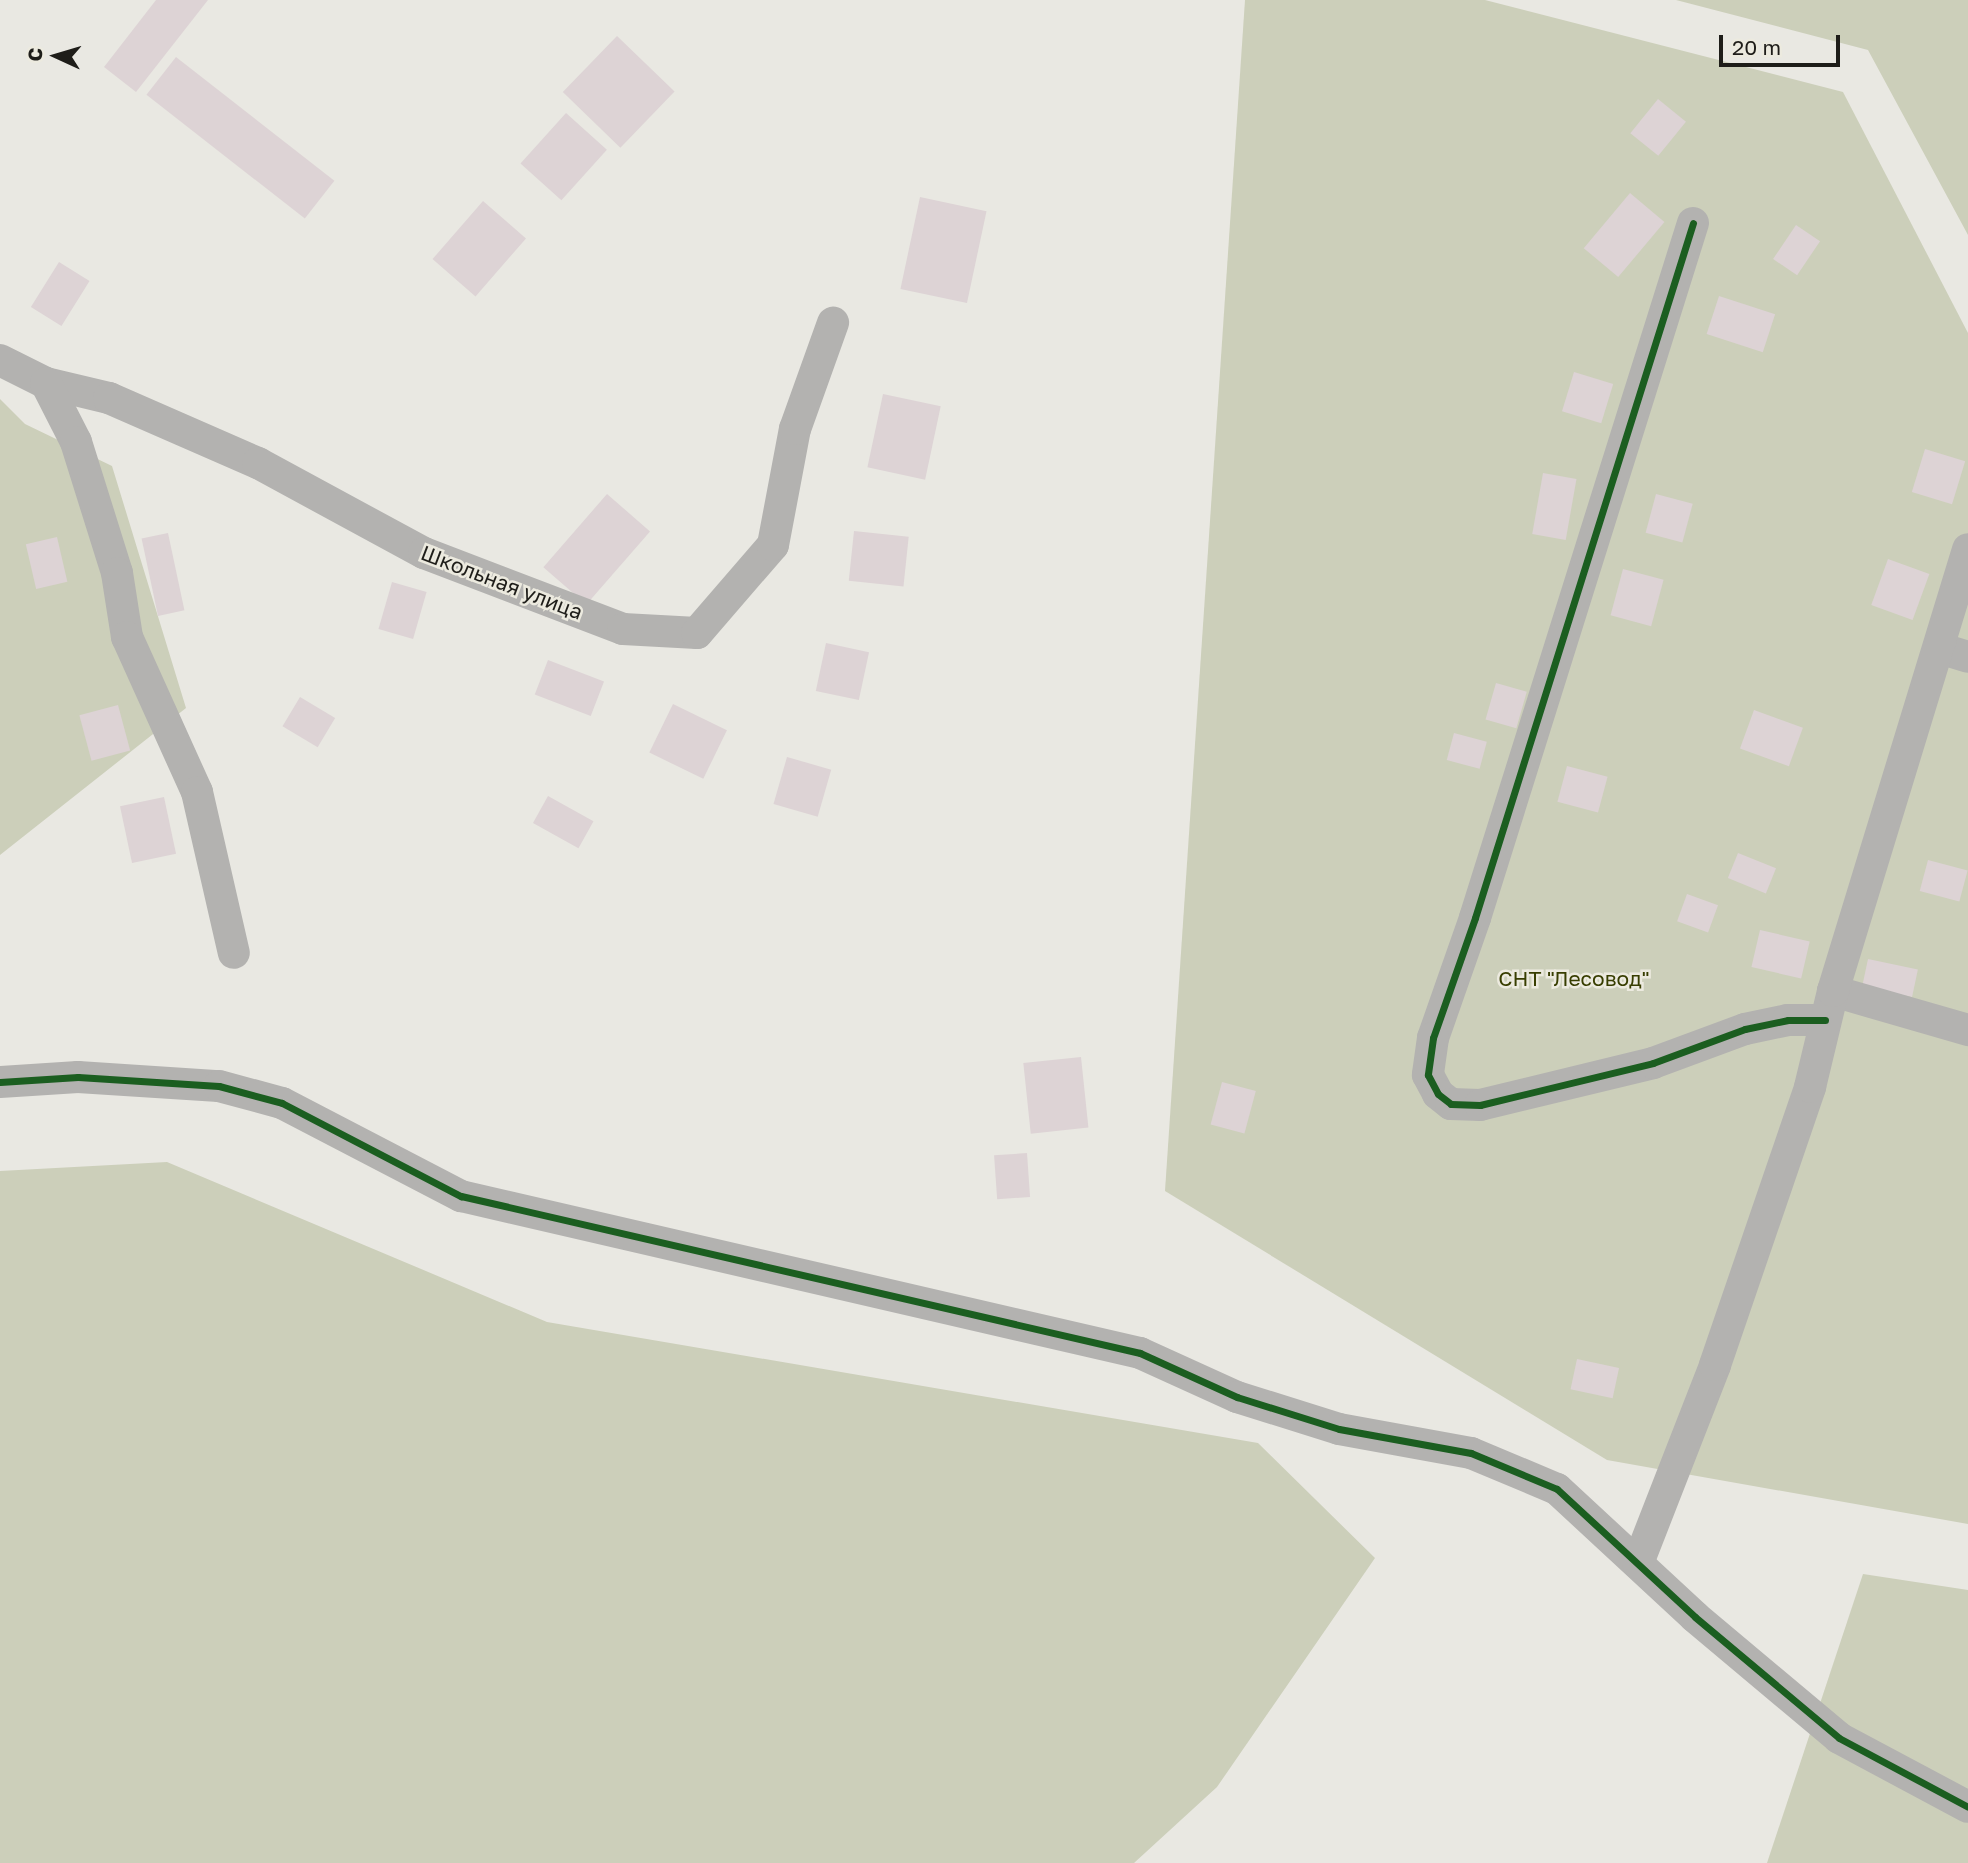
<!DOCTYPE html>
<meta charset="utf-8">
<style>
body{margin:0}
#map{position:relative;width:1968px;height:1863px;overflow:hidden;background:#e9e8e2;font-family:"Golos Text",sans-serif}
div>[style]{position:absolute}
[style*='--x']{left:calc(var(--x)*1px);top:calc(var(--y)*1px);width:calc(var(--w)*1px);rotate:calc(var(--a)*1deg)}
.green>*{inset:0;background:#cccfba}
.building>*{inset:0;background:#ddd3d5;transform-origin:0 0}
.street>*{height:32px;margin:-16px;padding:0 16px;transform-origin:16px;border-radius:16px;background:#b3b2b0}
.cycleway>*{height:7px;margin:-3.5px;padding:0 3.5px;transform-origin:3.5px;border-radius:3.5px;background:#1b5e20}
span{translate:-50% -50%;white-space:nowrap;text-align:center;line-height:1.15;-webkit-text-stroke:5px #eceadf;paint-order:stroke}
.street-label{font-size:21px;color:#1e1d19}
.park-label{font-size:21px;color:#383e01}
.north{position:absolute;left:21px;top:21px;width:70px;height:70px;-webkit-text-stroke:5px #eceadf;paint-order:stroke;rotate:274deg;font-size:19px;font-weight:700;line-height:28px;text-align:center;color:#1e1d19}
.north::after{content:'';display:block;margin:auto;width:24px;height:32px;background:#1e1d19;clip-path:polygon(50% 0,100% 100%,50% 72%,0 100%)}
.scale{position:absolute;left:1719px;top:35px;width:121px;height:32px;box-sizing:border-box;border:4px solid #1e1d19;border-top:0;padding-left:9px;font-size:21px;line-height:24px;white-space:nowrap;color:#1e1d19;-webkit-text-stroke:5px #eceadf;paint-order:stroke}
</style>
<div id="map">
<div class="green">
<i style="clip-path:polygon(1245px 0,1485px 0,1843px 92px,1968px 333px,1968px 1524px,1607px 1460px,1165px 1191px)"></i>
<i style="clip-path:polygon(1676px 0,1968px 0,1968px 235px,1868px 50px)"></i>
<i style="clip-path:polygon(0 399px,25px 424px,112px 466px,186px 708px,0 855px)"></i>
<i style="clip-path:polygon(167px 1162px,547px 1322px,1258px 1443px,1375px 1558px,1217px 1787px,1134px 1863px,0 1863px,0 1171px)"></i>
<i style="clip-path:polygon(1863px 1574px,1968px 1590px,1968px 1863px,1767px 1863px)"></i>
</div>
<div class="building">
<i style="clip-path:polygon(156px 0,208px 0,136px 92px,104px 67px)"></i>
<i style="left:617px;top:36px;width:80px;height:78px;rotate:44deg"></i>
<i style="left:176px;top:57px;width:201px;height:48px;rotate:38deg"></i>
<i style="left:1658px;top:99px;width:36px;height:44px;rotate:39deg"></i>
<i style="left:566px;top:113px;width:55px;height:68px;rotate:42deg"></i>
<i style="left:1630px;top:193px;width:45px;height:72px;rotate:40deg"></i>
<i style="left:920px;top:197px;width:68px;height:94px;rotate:12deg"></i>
<i style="left:483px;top:201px;width:57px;height:77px;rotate:41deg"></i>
<i style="left:1796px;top:225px;width:29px;height:41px;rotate:34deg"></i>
<i style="left:59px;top:262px;width:36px;height:53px;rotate:32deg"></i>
<i style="left:1719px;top:296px;width:59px;height:40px;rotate:18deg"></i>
<i style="left:1574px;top:372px;width:41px;height:41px;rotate:17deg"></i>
<i style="left:883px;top:394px;width:59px;height:75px;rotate:12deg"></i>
<i style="left:1925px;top:449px;width:42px;height:45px;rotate:17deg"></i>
<i style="left:1543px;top:473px;width:34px;height:62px;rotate:10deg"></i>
<i style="left:607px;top:494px;width:57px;height:97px;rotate:41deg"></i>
<i style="left:1656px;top:494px;width:38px;height:40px;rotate:15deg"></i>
<i style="left:854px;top:531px;width:55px;height:50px;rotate:6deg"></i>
<i style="left:168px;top:533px;width:79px;height:27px;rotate:78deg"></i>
<i style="left:57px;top:537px;width:46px;height:32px;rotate:77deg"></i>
<i style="left:1888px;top:559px;width:44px;height:49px;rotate:20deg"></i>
<i style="left:1623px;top:569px;width:42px;height:48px;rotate:15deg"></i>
<i style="left:392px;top:582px;width:36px;height:49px;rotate:16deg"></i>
<i style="left:826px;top:643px;width:44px;height:49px;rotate:12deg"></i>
<i style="left:548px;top:660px;width:60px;height:37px;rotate:21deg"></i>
<i style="left:1496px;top:683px;width:32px;height:38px;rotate:16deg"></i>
<i style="left:300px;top:697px;width:41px;height:34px;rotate:31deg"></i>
<i style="left:673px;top:704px;width:60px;height:54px;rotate:26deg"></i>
<i style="left:118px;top:705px;width:47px;height:40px;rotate:75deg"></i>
<i style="left:1754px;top:710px;width:52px;height:41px;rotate:20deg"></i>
<i style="left:1454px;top:733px;width:34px;height:28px;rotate:15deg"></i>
<i style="left:787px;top:757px;width:46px;height:49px;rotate:16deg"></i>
<i style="left:1567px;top:766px;width:42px;height:37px;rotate:15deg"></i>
<i style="left:548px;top:796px;width:52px;height:31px;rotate:29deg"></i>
<i style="left:164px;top:797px;width:58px;height:45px;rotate:78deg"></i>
<i style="left:1738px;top:853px;width:41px;height:27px;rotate:22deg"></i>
<i style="left:1928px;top:860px;width:41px;height:32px;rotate:15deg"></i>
<i style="left:1687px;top:894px;width:33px;height:29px;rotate:20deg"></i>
<i style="left:1760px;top:930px;width:51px;height:38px;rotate:13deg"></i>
<i style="left:1868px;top:959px;width:51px;height:28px;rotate:12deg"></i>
<i style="left:1081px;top:1057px;width:71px;height:58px;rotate:84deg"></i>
<i style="left:1222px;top:1082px;width:35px;height:44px;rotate:15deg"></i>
<i style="left:1027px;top:1153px;width:44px;height:33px;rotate:86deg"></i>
<i style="left:1577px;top:1359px;width:43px;height:31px;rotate:12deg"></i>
</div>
<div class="street">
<i style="--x:1693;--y:223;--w:728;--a:107.42"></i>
<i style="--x:1475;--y:918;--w:127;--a:109.3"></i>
<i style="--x:1433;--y:1038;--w:37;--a:98"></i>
<i style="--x:1428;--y:1075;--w:21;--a:62"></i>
<i style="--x:1438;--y:1094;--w:16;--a:38"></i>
<i style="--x:1451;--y:1104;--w:29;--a:2"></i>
<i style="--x:1480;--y:1105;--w:178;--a:-13.6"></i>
<i style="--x:1653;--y:1063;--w:98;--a:-20.3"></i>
<i style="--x:1745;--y:1029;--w:44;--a:-11.8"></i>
<i style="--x:1788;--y:1020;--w:37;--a:0"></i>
<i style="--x:0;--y:360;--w:51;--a:26.6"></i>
<i style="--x:46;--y:383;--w:65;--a:13.4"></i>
<i style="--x:109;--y:398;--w:163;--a:23.6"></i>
<i style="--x:258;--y:463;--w:189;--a:28.5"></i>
<i style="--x:424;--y:553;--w:213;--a:20.9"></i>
<i style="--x:623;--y:629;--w:74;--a:3.1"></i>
<i style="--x:697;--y:633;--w:116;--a:-49.2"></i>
<i style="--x:773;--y:545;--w:118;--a:-79.3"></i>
<i style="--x:795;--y:429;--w:113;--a:-70.3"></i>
<i style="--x:46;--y:383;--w:66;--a:63"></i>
<i style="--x:76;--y:442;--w:137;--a:72.6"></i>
<i style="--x:117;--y:573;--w:65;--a:81.1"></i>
<i style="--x:127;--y:637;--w:170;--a:65.7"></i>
<i style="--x:197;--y:792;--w:165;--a:77.1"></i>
<i style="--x:1939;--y:648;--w:30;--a:17"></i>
<i style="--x:1833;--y:991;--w:141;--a:16.1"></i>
<i style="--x:0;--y:1082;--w:78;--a:-3.7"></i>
<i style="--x:78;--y:1077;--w:141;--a:3.7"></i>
<i style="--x:219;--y:1086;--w:65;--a:15.1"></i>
<i style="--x:282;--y:1103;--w:202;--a:27.5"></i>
<i style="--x:461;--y:1196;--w:697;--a:13.02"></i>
<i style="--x:1140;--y:1353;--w:107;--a:24.4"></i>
<i style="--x:1237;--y:1397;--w:107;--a:17.4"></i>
<i style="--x:1339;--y:1429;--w:134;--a:10.3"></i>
<i style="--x:1471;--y:1453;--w:93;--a:22.7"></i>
<i style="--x:1557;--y:1489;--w:188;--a:42.8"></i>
<i style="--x:1695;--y:1617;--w:188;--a:40"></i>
<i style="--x:1839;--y:1738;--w:146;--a:28.1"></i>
<i style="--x:1638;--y:1563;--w:212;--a:-68.7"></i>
<i style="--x:1715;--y:1365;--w:294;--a:-71.1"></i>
<i style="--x:1810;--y:1087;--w:99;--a:-76.5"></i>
<i style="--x:1833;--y:991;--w:462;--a:-73"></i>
</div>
<div class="cycleway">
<i style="--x:1693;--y:223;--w:728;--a:107.42"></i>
<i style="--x:1475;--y:918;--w:127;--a:109.3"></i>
<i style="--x:1433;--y:1038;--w:37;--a:98"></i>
<i style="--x:1428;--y:1075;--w:21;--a:62"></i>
<i style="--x:1438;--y:1094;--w:16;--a:38"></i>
<i style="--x:1451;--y:1104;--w:29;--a:2"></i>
<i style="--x:1480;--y:1105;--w:178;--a:-13.6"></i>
<i style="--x:1653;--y:1063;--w:98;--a:-20.3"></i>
<i style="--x:1745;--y:1029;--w:44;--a:-11.8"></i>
<i style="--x:1788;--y:1020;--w:37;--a:0"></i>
<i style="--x:0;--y:1082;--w:78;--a:-3.7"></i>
<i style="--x:78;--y:1077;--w:141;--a:3.7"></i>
<i style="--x:219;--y:1086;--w:65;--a:15.1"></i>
<i style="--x:282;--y:1103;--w:202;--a:27.5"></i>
<i style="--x:461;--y:1196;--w:697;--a:13.02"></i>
<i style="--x:1140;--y:1353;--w:107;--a:24.4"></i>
<i style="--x:1237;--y:1397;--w:107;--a:17.4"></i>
<i style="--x:1339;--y:1429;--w:134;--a:10.3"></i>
<i style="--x:1471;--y:1453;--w:93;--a:22.7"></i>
<i style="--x:1557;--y:1489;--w:188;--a:42.8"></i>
<i style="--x:1695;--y:1617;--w:188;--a:40"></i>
<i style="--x:1839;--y:1738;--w:146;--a:28.1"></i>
</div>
<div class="street-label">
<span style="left:502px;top:582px;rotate:21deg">Школьная улица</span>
</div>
<div class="park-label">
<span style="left:1574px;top:978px">СНТ "Лесовод"</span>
</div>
<div class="north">С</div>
<div class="scale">20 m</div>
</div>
